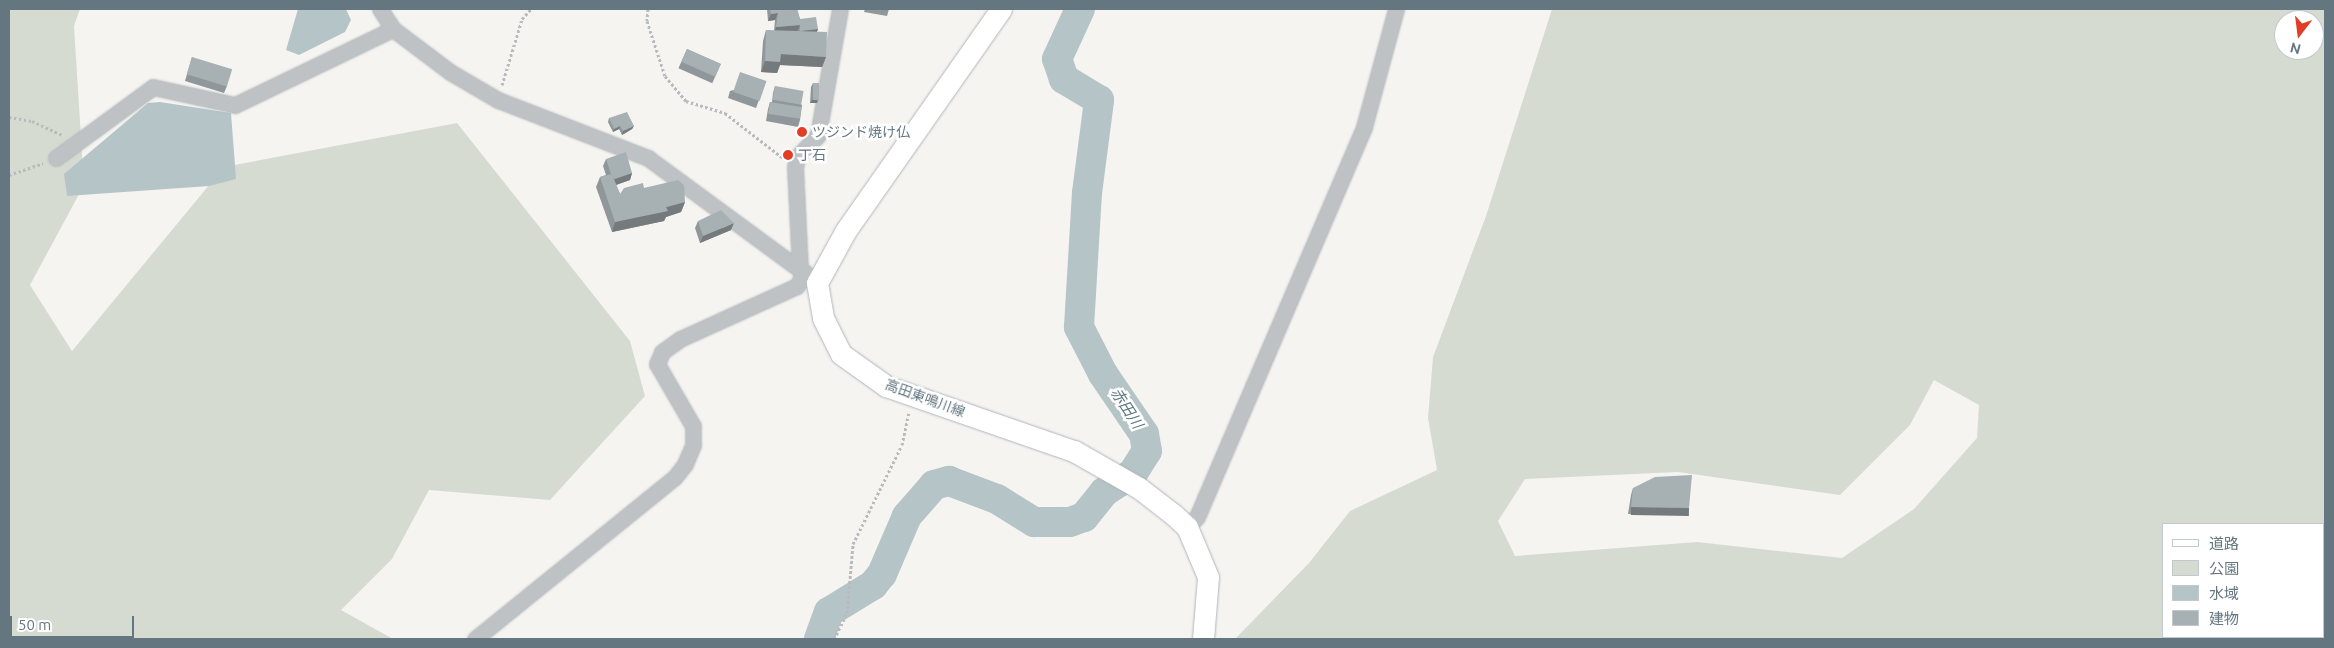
<!DOCTYPE html>
<meta charset="utf-8">
<style>
body{margin:0}
#map{position:relative;width:2334px;height:648px;overflow:hidden;background:#f5f4f1;font-family:Ubuntu,"Noto Sans JP",sans-serif}
div>[style]{position:absolute}
[style*='--x']{left:calc(var(--x)*1px);top:calc(var(--y)*1px);width:calc(var(--w)*1px);rotate:calc(var(--a)*1deg)}
.green>*{inset:0;background:#d6dbd2}
.water>*{inset:0;background:#b5c4c6}
.river>*{height:30px;margin:-15px;padding:0 15px;transform-origin:15px;border-radius:15px;background:#b5c4c6}
.path>*{height:3px;margin-top:-1.5px;transform-origin:0;background:repeating-linear-gradient(90deg,#b8bbbd 0 2.5px,transparent 0 5px)}
.roads{filter:drop-shadow(0 0 1px #b0b6ba) drop-shadow(0 0 1px #b0b6ba)}
.minor>*{height:15px;margin:-7.5px;padding:0 7.5px;transform-origin:7.5px;border-radius:7.5px;background:#bec2c5}
.secondary>*{height:21px;margin:-10.5px;padding:0 10.5px;transform-origin:10.5px;border-radius:10.5px;background:#fff}
.wall>*{inset:0;background:#90979a;transform-origin:0 0}
.shaded-wall>*{inset:0;background:#757b7d;transform-origin:0 0}
.building>*{inset:0;background:#a7b0b3;transform-origin:0 0}
.dots>*{width:14px;height:14px;translate:-50% -50%;box-sizing:border-box;border:2px solid #fff;border-radius:50%}
span{translate:-50% -50%;white-space:nowrap;text-align:center;line-height:1.15;-webkit-text-stroke:5px #fff;paint-order:stroke}
.poi-label{font-size:14px;color:#647781}
.left{translate:0 -50%;text-align:left}
.street-label{font-size:14px;color:#647781}
.water-label{font-size:15px;color:#5f797f;font-style:italic}
.frame{position:absolute;inset:0;border:10px solid #647781;pointer-events:none}
.legend{position:absolute;left:2162px;top:523px;width:162px;height:115px;box-sizing:border-box;background:#fff;border:1px solid #c1c9cd;margin:0;padding:6px 9px;list-style:none;font-size:15px;color:#647781}
.legend li{display:flex;align-items:center;gap:10px;height:25px}
.legend b{width:25px;border:1px solid #c1c9cd}
.north{position:absolute;left:2274px;top:10px;width:50px;height:50px;box-sizing:border-box;background:#fff;border:1px solid #c1c9cd;border-radius:50%;rotate:195deg;font-size:14px;font-weight:700;line-height:20px;text-align:center;color:#647781}
.north::after{content:'';display:block;margin:auto;width:18px;height:22px;background:#e03e25;clip-path:polygon(50% 0,100% 100%,50% 72%,0 100%)}
.scale{position:absolute;left:10px;top:616px;width:124px;height:22px;box-sizing:border-box;border:2px solid #647781;border-top:0;padding-left:6px;font-size:15px;line-height:18px;white-space:nowrap;color:#647781;-webkit-text-stroke:4px #fff;paint-order:stroke}
</style>
<div id="map">
<div class="green">
<i style="clip-path:polygon(9px 9px,80px 9px,74px 26px,84px 185px,30px 285px,72px 351px,224px 167px,457px 123px,630px 341px,645px 396px,550px 500px,429px 490px,392px 559px,341px 610px,393px 639px,9px 639px)"></i>
<i style="clip-path:polygon(evenodd,1552px 9px,2325px 9px,2325px 639px,1235px 639px,1309px 563px,1350px 511px,1437px 470px,1428px 418px,1433px 357px,1486px 216px,1552px 9px,2284px 20px,2314px 20px,2314px 50px,2284px 50px,2284px 20px,1552px 9px,1934px 380px,1979px 405px,1977px 438px,1914px 509px,1842px 558px,1697px 542px,1515px 556px,1498px 521px,1525px 479px,1678px 472px,1840px 495px,1910px 425px,1934px 380px,1552px 9px,2163px 524px,2323px 524px,2323px 637px,2163px 637px,2163px 524px)"></i>
</div>
<div class="water">
<i style="clip-path:polygon(298px 9px,346px 9px,351px 20px,345px 32px,299px 55px,286px 50px)"></i>
<i style="clip-path:polygon(160px 102px,231px 113px,236px 179px,209px 186px,67px 196px,64px 174px,148px 103px)"></i>
</div>
<div class="river">
<i style="--x:819;--y:639;--w:29;--a:-70"></i>
<i style="--x:829;--y:612;--w:52;--a:-31.5"></i>
<i style="--x:873;--y:585;--w:14;--a:-51"></i>
<i style="--x:882;--y:574;--w:63;--a:-66.7"></i>
<i style="--x:907;--y:516;--w:41;--a:-48.9"></i>
<i style="--x:934;--y:485;--w:16;--a:-15"></i>
<i style="--x:949;--y:481;--w:51;--a:20.6"></i>
<i style="--x:997;--y:499;--w:44;--a:31.9"></i>
<i style="--x:1034;--y:522;--w:36;--a:0"></i>
<i style="--x:1070;--y:522;--w:15;--a:-20"></i>
<i style="--x:1084;--y:517;--w:32;--a:-51"></i>
<i style="--x:1104;--y:492;--w:35;--a:-33"></i>
<i style="--x:1133;--y:473;--w:26;--a:-58"></i>
<i style="--x:1147;--y:451;--w:17;--a:-100"></i>
<i style="--x:1144;--y:434;--w:73;--a:-124.3"></i>
<i style="--x:1103;--y:374;--w:53;--a:-117.1"></i>
<i style="--x:1079;--y:327;--w:134;--a:-86.6"></i>
<i style="--x:1087;--y:193;--w:94;--a:-82.6"></i>
<i style="--x:1099;--y:100;--w:41;--a:-149"></i>
<i style="--x:1064;--y:79;--w:21;--a:-109"></i>
<i style="--x:1057;--y:59;--w:55;--a:-65.3"></i>
</div>
<div class="path">
<i style="--x:648;--y:9;--w:12;--a:95"></i>
<i style="--x:647;--y:21;--w:58;--a:71.9"></i>
<i style="--x:665;--y:76;--w:33;--a:50"></i>
<i style="--x:686;--y:101;--w:41;--a:17.1"></i>
<i style="--x:725;--y:113;--w:73;--a:37.8"></i>
<i style="--x:502;--y:85;--w:69;--a:-73.1"></i>
<i style="--x:522;--y:19;--w:13;--a:-48"></i>
<i style="--x:9;--y:117;--w:23;--a:10"></i>
<i style="--x:32;--y:121;--w:33;--a:25"></i>
<i style="--x:9;--y:175;--w:36;--a:-19"></i>
<i style="--x:834;--y:639;--w:29;--a:-63"></i>
<i style="--x:847;--y:613;--w:69;--a:-85"></i>
<i style="--x:853;--y:544;--w:110;--a:-63.7"></i>
<i style="--x:902;--y:445;--w:33;--a:-78"></i>
</div>
<div class="roads">
<div class="minor">
<i style="--x:380;--y:9;--w:24;--a:57"></i>
<i style="--x:393;--y:29;--w:71;--a:37"></i>
<i style="--x:450;--y:72;--w:56;--a:30.3"></i>
<i style="--x:498;--y:100;--w:161;--a:21.1"></i>
<i style="--x:648;--y:158;--w:201;--a:36.3"></i>
<i style="--x:56;--y:158;--w:120;--a:-36.2"></i>
<i style="--x:153;--y:87;--w:84;--a:12.4"></i>
<i style="--x:235;--y:105;--w:175;--a:-25.7"></i>
<i style="--x:800;--y:269;--w:102;--a:-92.8"></i>
<i style="--x:795;--y:167;--w:11;--a:-75"></i>
<i style="--x:798;--y:156;--w:29;--a:-46"></i>
<i style="--x:818;--y:135;--w:128;--a:-80.1"></i>
<i style="--x:1187;--y:527;--w:14;--a:-45"></i>
<i style="--x:1197;--y:517;--w:424;--a:-66.8"></i>
<i style="--x:1364;--y:127;--w:122;--a:-74.8"></i>
<i style="--x:475;--y:639;--w:257;--a:-39"></i>
<i style="--x:675;--y:477;--w:16;--a:-52"></i>
<i style="--x:685;--y:464;--w:21;--a:-67"></i>
<i style="--x:693;--y:445;--w:19;--a:-90"></i>
<i style="--x:693;--y:426;--w:72;--a:-120.1"></i>
<i style="--x:657;--y:364;--w:13;--a:-67"></i>
<i style="--x:662;--y:352;--w:22;--a:-36"></i>
<i style="--x:680;--y:339;--w:128;--a:-24.4"></i>
<i style="--x:797;--y:286;--w:16;--a:-63"></i>
</div>
<div class="secondary">
<i style="--x:1001;--y:9;--w:272;--a:125"></i>
<i style="--x:845;--y:232;--w:58;--a:118.8"></i>
<i style="--x:817;--y:283;--w:36;--a:80"></i>
<i style="--x:823;--y:318;--w:40;--a:63.4"></i>
<i style="--x:841;--y:354;--w:55;--a:35.4"></i>
<i style="--x:886;--y:386;--w:199;--a:19.1"></i>
<i style="--x:1074;--y:451;--w:75;--a:29.6"></i>
<i style="--x:1139;--y:488;--w:44;--a:37.6"></i>
<i style="--x:1174;--y:515;--w:18;--a:43"></i>
<i style="--x:1187;--y:527;--w:54;--a:67.2"></i>
<i style="--x:1208;--y:577;--w:62;--a:94.6"></i>
</div>
</div>
<div class="wall">
<i style="clip-path:polygon(767px 9px,797px 9px,800px 19px,818px 29px,817px 32px,826px 57px,822px 67px,780px 65px,777px 73px,761px 72px,763px 41px,766px 30px,774px 31px,775px 20px,768px 21px)"></i>
<i style="clip-path:polygon(865px 9px,889px 9px,887px 16px,864px 12px)"></i>
<i style="left:687px;top:49px;width:37px;height:21px;rotate:24deg"></i>
<i style="clip-path:polygon(192px 57px,227px 86px,224px 93px,185px 81px)"></i>
<i style="clip-path:polygon(766px 81px,756px 108px,728px 98px,730px 91px)"></i>
<i style="clip-path:polygon(813px 83px,817px 103px,810px 103px,811px 87px)"></i>
<i style="clip-path:polygon(775px 86px,802px 105px,800px 120px,798px 127px,766px 121px,768px 109px,770px 102px,772px 102px,773px 93px)"></i>
<i style="clip-path:polygon(609px 118px,634px 126px,632px 129px,622px 135px,619px 129px,613px 132px,608px 122px)"></i>
<i style="clip-path:polygon(606px 159px,632px 173px,630px 180px,616px 185px,620px 194px,644px 188px,685px 202px,681px 212px,666px 217px,664px 221px,612px 232px,596px 187px,600px 177px,606px 175px,603px 166px)"></i>
<i style="clip-path:polygon(698px 221px,731px 230px,700px 243px,695px 228px)"></i>
<i style="clip-path:polygon(1633px 488px,1689px 508px,1686px 515px,1628px 514px,1631px 495px)"></i>
</div>
<div class="shaded-wall">
<i style="clip-path:polygon(778px 13px,775px 20px,768px 21px,771px 14px)"></i>
<i style="clip-path:polygon(800px 25px,797px 32px,774px 34px,776px 27px)"></i>
<i style="clip-path:polygon(818px 29px,815px 36px,800px 31px)"></i>
<i style="clip-path:polygon(781px 54px,826px 57px,822px 67px,780px 65px,777px 73px,761px 72px,765px 61px)"></i>
<i style="clip-path:polygon(812px 100px,818px 100px,817px 103px,810px 103px)"></i>
<i style="clip-path:polygon(620px 126px,619px 129px,613px 132px,614px 129px)"></i>
<i style="clip-path:polygon(634px 126px,632px 129px,622px 135px,623px 131px)"></i>
<i style="clip-path:polygon(632px 173px,630px 180px,610px 187px,613px 180px)"></i>
<i style="clip-path:polygon(685px 202px,681px 212px,666px 217px,664px 221px,612px 232px,615px 222px)"></i>
<i style="clip-path:polygon(734px 223px,731px 230px,700px 243px,703px 236px)"></i>
<i style="left:1631px;top:507px;width:58px;height:8px;rotate:1deg"></i>
</div>
<div class="building">
<i style="clip-path:polygon(770px 9px,797px 9px,800px 19px,816px 17px,818px 29px,800px 31px,800px 25px,776px 27px,778px 13px,771px 14px)"></i>
<i style="clip-path:polygon(766px 30px,827px 32px,826px 57px,781px 54px,780px 62px,765px 61px)"></i>
<i style="left:687px;top:49px;width:37px;height:14px;rotate:24deg"></i>
<i style="left:192px;top:57px;width:42px;height:18px;rotate:17deg"></i>
<i style="left:740px;top:72px;width:28px;height:21px;rotate:19deg"></i>
<i style="left:813px;top:83px;width:6px;height:17px"></i>
<i style="left:775px;top:86px;width:29px;height:14px;rotate:10deg"></i>
<i style="left:770px;top:102px;width:32px;height:12px;rotate:9deg"></i>
<i style="clip-path:polygon(627px 112px,634px 126px,623px 131px,620px 126px,614px 129px,609px 118px)"></i>
<i style="clip-path:polygon(626px 152px,632px 173px,614px 179px,612px 174px,611px 174px,606px 159px)"></i>
<i style="clip-path:polygon(612px 174px,620px 194px,624px 188px,643px 183px,644px 188px,678px 180px,684px 185px,685px 202px,666px 207px,668px 211px,615px 222px,600px 177px)"></i>
<i style="clip-path:polygon(721px 210px,734px 223px,703px 236px,698px 221px)"></i>
<i style="clip-path:polygon(1692px 475px,1689px 508px,1631px 507px,1633px 488px,1655px 477px)"></i>
</div>
<div class="dots">
<i style="left:802px;top:132px;background:#e03e25"></i>
<i style="left:788px;top:155px;background:#e03e25"></i>
</div>
<div class="poi-label">
<span class="left" style="left:812px;top:132px">ツジンド焼け仏</span>
<span class="left" style="left:798px;top:155px">丁石</span>
</div>
<div class="street-label">
<span style="left:925px;top:398px;rotate:20deg">高田東鳴川線</span>
</div>
<div class="water-label">
<span style="left:1127px;top:408px;rotate:57deg">赤田川</span>
</div>
<div class="frame"></div>
<ul class="legend">
<li><b style="height:6px;background:#fff"></b>道路</li>
<li><b style="height:14px;background:#d6dbd2"></b>公園</li>
<li><b style="height:14px;background:#b5c4c6"></b>水域</li>
<li><b style="height:14px;background:#a7b0b3"></b>建物</li>
</ul>
<div class="north">N</div>
<div class="scale">50 m</div>
</div>
